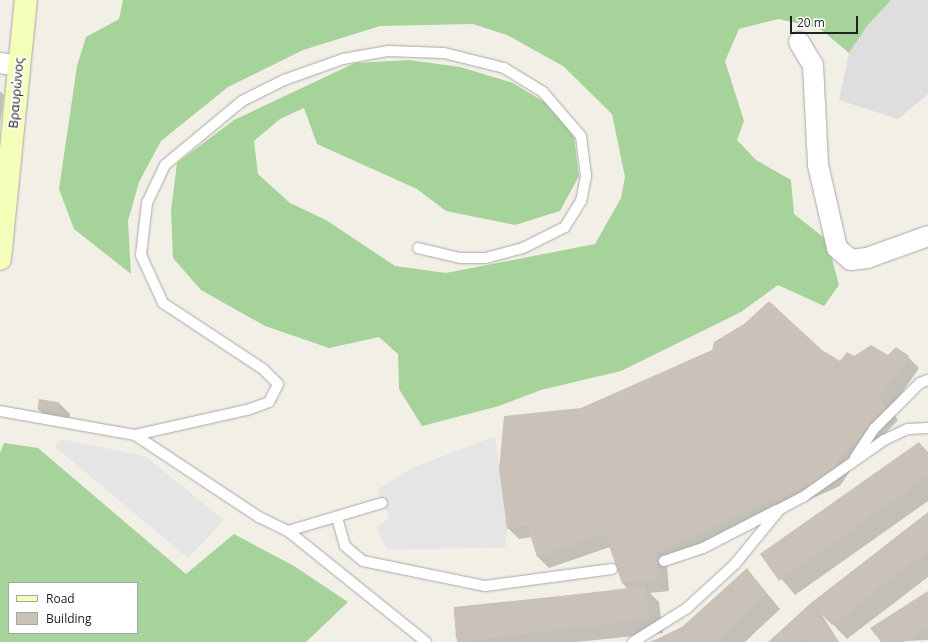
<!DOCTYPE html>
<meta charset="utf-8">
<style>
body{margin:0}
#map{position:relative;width:928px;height:642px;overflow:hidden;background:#f2efe7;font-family:"Open Sans",sans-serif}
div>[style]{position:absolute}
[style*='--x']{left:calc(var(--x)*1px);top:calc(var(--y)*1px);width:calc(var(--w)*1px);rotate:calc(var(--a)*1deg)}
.residential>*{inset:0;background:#dfdede}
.forest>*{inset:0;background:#a6d399}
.parking>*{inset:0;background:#e5e5e5}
.shadow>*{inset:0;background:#0003}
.building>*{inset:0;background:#cac2b9;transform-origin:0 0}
.roads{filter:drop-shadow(0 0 1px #a8a8a8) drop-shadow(0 0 1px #a8a8a8)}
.service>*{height:10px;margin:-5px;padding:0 5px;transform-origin:5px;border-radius:5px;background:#fff}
.minor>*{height:20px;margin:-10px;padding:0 10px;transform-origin:10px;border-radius:10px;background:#fff}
.secondary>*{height:22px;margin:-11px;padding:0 11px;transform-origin:11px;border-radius:11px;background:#f5feb9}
span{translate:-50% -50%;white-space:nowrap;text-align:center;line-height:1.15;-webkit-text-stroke:3.5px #fff;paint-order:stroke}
.street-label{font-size:13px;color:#212121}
.legend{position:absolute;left:8px;top:582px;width:130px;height:52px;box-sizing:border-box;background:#fff;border:1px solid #a6a6a6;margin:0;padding:5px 7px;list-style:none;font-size:12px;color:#212121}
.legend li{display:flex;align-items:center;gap:8px;height:20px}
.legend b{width:20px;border:1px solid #a6a6a6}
.scale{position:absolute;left:790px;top:16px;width:68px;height:18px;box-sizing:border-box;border:2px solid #212121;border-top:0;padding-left:5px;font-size:12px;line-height:14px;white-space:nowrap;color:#212121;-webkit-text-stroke:3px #fff;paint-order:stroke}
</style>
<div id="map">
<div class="residential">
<i style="clip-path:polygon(891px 0,928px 0,928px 94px,898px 119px,839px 100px,849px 53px,867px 26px)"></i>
</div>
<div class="forest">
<i style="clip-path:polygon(123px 0,891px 0,867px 26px,849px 53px,819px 28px,778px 19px,739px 29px,725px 61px,744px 121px,737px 140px,756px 160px,791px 180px,794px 214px,827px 240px,839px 285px,824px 306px,778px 285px,741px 312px,621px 371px,541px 390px,499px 406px,422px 426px,399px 389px,398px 354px,379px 337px,329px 348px,265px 326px,201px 290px,173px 258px,171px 211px,177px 163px,234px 120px,355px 63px,409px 60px,460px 67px,513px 83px,551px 106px,574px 137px,579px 176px,560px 211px,515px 225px,446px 211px,417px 189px,317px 144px,304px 108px,280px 119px,254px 141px,258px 174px,290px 203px,326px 220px,395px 266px,446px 273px,595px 244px,621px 198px,625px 177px,612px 114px,563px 66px,507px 35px,473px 24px,380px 26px,303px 50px,228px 87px,161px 141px,139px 182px,128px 221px,131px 274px,74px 229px,59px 189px,77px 66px,86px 37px,119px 19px)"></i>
<i style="clip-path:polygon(evenodd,4px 443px,38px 448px,186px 574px,234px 534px,294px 566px,348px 602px,306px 642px,0 642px,0 453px,4px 443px,9px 583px,137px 583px,137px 633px,9px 633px,9px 583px)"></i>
</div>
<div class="parking">
<i style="clip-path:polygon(495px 436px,507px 529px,505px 548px,386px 549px,377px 527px,389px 518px,377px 490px,410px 469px)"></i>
<i style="clip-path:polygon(61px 439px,145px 456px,224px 520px,188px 558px,54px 446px)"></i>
</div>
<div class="shadow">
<i style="clip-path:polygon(0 91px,4px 95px,0 125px)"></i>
<i style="clip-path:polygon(821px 351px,841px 363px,854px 358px,908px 357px,919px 368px,891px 409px,898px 420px,852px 468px,840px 486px,667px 564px,669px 591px,650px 593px,659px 602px,663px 633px,577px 642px,460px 642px,456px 638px,454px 607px,628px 589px,622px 583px,610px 547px,549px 568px,538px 557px,532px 537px,519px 539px,508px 528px,581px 409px)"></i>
<i style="clip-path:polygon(59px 403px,70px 414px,69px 422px,50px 420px,38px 409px)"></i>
<i style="clip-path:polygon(919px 443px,928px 452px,928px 501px,795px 595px,761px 554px)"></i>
<i style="clip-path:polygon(928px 514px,928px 577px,847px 639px,819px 610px,839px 642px,770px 642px,811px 603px)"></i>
<i style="clip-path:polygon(747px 569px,780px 609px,745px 642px,652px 642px,682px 627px)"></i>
<i style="clip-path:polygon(928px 592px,928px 640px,882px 642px)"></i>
</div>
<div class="building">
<i style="clip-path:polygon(769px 301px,822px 350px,840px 361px,847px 352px,854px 356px,871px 345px,888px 355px,896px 347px,909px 356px,880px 397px,887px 409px,841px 457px,829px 475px,656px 553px,658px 581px,622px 583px,605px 534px,537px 557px,527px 525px,507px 529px,499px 469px,504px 416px,581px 408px,712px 350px,714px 342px,744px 324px)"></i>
<i style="left:39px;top:399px;width:20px;height:10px;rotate:9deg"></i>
<i style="clip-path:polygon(919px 442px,928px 454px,928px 476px,779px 581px,760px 554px)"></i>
<i style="clip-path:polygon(928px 512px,928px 551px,832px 625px,811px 603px)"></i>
<i style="clip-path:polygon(747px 568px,766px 594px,715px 642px,650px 642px,682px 627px)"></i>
<i style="left:645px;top:586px;width:33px;height:193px;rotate:83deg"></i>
<i style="clip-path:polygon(928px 591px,928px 626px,904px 642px,881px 642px,870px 628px)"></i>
<i style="clip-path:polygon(811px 603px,838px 642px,808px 642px,804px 637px,798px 642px,768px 642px)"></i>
</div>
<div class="roads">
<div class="service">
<i style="--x:0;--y:411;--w:137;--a:10.1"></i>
<i style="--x:135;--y:435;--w:149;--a:33.5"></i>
<i style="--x:259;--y:517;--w:32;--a:26"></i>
<i style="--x:288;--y:531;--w:177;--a:38.8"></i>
<i style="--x:135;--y:435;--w:118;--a:-12.7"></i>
<i style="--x:250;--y:409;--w:20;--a:-20"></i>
<i style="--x:269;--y:402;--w:20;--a:-63"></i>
<i style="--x:278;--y:384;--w:21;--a:-135"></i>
<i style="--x:263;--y:369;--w:120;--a:-146.6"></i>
<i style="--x:163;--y:303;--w:53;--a:-114.6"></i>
<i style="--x:141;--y:255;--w:52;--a:-83.4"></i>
<i style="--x:147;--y:203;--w:42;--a:-64.7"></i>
<i style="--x:165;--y:165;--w:100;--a:-39.7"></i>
<i style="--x:242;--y:101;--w:47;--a:-26.6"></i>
<i style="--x:284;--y:80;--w:63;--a:-19.6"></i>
<i style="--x:343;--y:59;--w:46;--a:-10.1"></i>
<i style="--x:388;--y:51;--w:56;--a:2"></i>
<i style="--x:444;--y:53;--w:62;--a:14"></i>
<i style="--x:504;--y:68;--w:46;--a:31.6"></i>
<i style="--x:543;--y:92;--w:58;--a:49.2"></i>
<i style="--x:581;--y:136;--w:40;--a:82.9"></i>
<i style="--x:586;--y:176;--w:25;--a:101"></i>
<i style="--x:581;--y:201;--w:31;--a:122"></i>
<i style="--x:565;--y:227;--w:47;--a:153.4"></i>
<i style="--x:523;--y:248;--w:39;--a:165"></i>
<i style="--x:485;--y:258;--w:25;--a:180"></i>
<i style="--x:460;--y:258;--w:43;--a:-166.6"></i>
<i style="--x:855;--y:458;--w:35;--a:-57"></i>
<i style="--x:874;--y:429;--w:65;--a:-45"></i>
<i style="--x:920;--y:383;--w:9;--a:-21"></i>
<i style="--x:337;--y:518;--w:29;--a:74"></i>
<i style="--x:345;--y:546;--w:23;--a:40"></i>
<i style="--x:363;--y:561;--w:125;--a:11.6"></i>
<i style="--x:485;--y:586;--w:128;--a:-7.6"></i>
<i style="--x:288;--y:531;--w:98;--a:-16.6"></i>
<i style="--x:664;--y:561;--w:41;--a:-18.4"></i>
<i style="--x:703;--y:548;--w:83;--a:-27.2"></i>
<i style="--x:633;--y:642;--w:64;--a:-32.2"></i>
<i style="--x:687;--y:608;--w:65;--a:-42.5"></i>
<i style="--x:735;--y:564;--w:71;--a:-50.7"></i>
<i style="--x:780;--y:509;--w:26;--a:-28"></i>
<i style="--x:803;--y:497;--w:99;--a:-35.1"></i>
<i style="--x:884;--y:440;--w:26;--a:-25"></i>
<i style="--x:908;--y:429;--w:20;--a:-3"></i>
</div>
<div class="minor">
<i style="--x:799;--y:42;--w:27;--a:59"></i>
<i style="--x:813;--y:65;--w:100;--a:87.1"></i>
<i style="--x:818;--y:165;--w:85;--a:77.1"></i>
<i style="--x:837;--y:248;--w:18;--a:41"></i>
<i style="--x:851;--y:260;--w:16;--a:-7"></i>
<i style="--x:867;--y:258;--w:65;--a:-19.8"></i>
<i style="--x:0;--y:63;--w:18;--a:9"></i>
</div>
<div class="secondary">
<i style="--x:0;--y:259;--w:260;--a:-84.3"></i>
</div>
</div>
<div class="street-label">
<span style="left:16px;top:93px;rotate:-85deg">Βραυρώνος</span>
</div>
<ul class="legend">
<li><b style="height:5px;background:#f5feb9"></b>Road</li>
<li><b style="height:11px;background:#cac2b9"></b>Building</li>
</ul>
<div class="scale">20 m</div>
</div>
